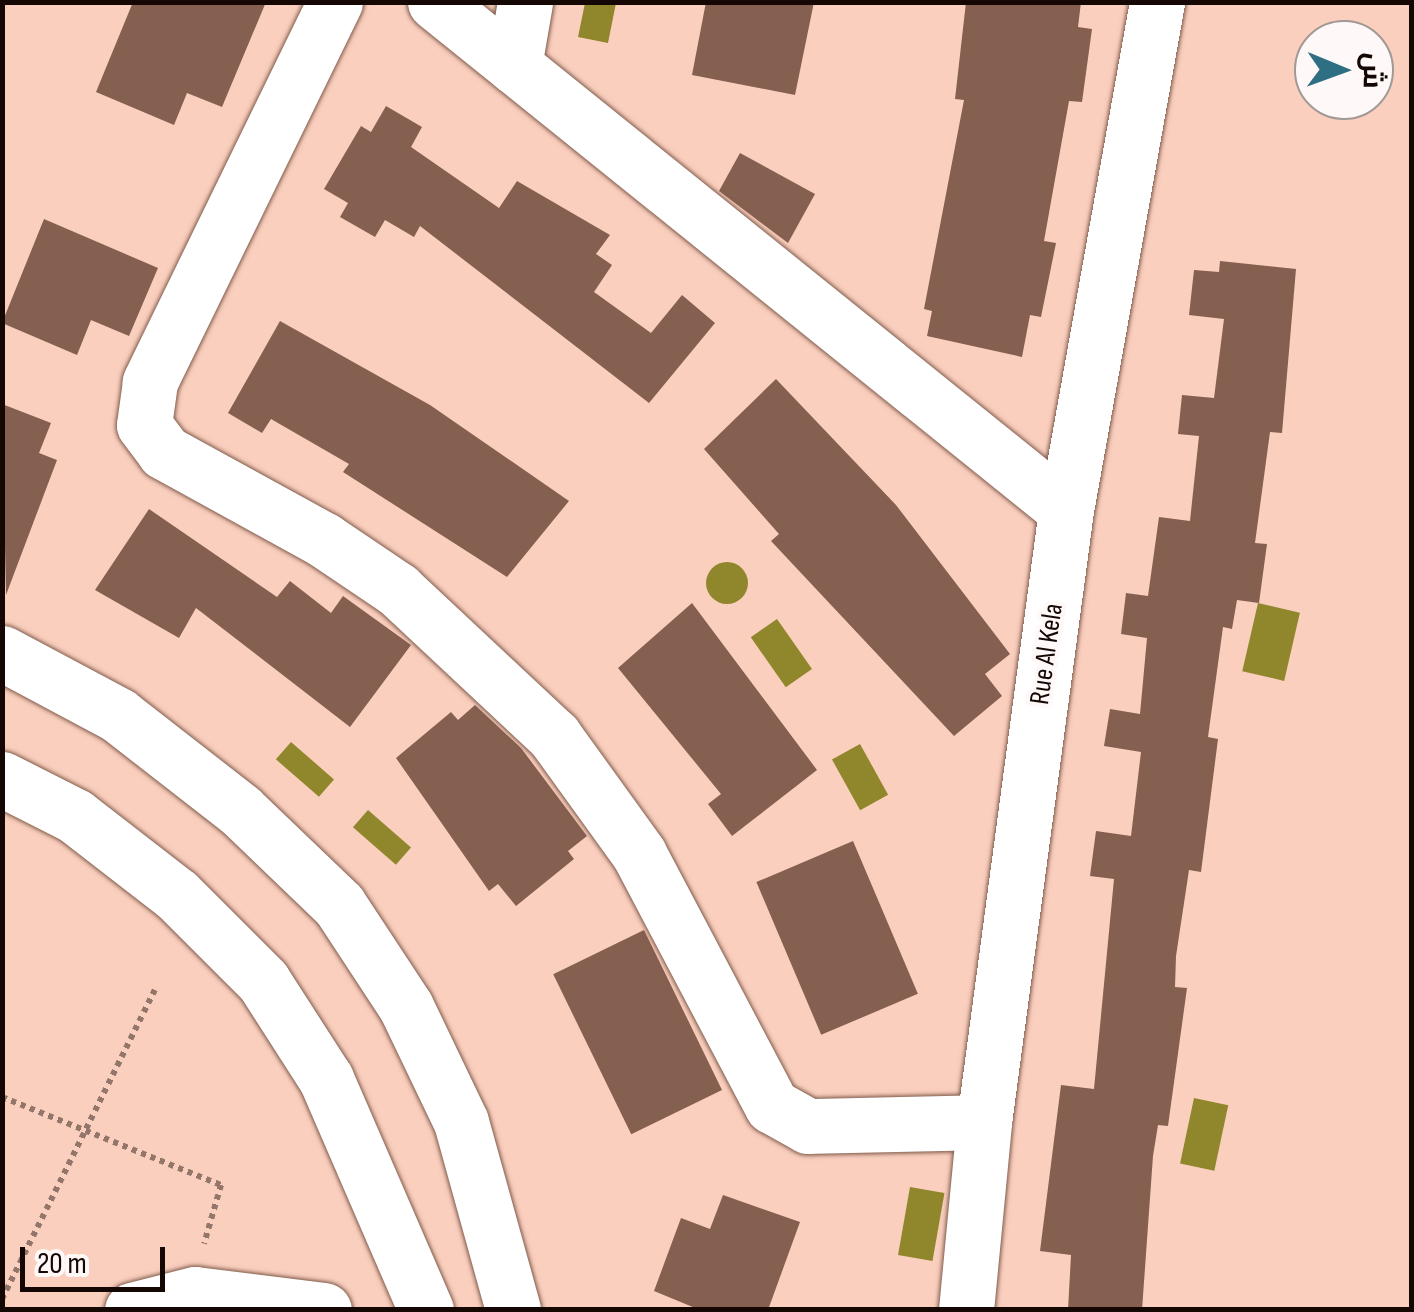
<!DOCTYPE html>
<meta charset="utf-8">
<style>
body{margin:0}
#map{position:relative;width:1414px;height:1312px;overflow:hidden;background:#facfbe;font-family:"Sofia Sans Condensed",Cairo,sans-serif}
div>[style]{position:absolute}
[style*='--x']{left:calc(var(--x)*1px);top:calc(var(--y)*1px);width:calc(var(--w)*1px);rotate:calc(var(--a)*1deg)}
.water>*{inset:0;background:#90862b;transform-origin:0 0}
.round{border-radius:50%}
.building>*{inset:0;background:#855f50;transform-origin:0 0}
.path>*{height:6px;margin-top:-3px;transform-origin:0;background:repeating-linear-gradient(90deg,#93756a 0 5px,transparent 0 10px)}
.roads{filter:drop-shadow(0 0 2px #805b4c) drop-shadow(0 0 2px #805b4c)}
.minor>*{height:55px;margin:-27.5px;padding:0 27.5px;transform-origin:27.5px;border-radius:27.5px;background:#fff}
span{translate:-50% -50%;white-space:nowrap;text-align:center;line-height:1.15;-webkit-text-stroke:9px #fef9f8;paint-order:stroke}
.street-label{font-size:28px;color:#150804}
.frame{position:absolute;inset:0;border:5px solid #150804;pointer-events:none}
.north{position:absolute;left:1294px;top:20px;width:100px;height:100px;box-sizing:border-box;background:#fef9f8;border:2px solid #a19996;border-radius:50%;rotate:91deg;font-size:28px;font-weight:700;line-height:40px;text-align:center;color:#150804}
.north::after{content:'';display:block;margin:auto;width:35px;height:45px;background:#2f6f83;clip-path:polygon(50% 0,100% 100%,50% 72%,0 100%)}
.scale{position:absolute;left:20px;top:1247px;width:145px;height:45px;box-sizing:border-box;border:5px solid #150804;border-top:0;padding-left:12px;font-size:30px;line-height:35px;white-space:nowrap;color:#150804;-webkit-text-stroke:8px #fef9f8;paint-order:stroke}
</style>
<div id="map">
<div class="water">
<i style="clip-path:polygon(585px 3px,616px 3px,608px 43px,578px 37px)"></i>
<i class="round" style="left:706px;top:562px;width:42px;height:42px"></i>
<i style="left:1258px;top:603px;width:43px;height:70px;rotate:13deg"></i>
<i style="left:777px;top:619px;width:61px;height:32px;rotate:55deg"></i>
<i style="left:291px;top:742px;width:57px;height:23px;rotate:41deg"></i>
<i style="left:860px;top:744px;width:58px;height:32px;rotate:61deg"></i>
<i style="left:368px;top:810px;width:57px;height:23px;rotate:41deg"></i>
<i style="left:1194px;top:1098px;width:35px;height:67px;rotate:12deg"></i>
<i style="left:910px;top:1187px;width:35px;height:69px;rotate:10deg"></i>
</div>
<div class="building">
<i style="clip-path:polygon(133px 2px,266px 2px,222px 107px,187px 93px,174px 125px,96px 92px)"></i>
<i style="clip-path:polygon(706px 2px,814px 2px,795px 95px,692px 75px)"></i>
<i style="clip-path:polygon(966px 2px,1081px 2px,1078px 27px,1092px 29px,1082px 102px,1069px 101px,1044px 241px,1056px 243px,1041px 317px,1030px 315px,1022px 357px,927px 336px,932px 311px,924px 309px,964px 100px,955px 99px)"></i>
<i style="clip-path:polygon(386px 106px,422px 127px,411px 147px,499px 208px,517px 181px,610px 235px,596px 254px,612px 265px,594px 292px,651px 333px,682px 295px,715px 323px,649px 403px,420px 226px,414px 237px,385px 220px,375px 237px,340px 217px,348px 203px,324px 189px,361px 126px,371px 132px)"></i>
<i style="clip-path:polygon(740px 153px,815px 194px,788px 243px,719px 191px)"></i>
<i style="clip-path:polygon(44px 219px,158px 268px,129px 336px,91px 320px,77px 355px,2px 323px)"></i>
<i style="clip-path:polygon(1220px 261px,1296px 269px,1282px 433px,1270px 432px,1255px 543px,1267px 544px,1259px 603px,1237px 600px,1232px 629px,1223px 627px,1208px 737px,1218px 739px,1201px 872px,1189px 870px,1176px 956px,1175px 987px,1187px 988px,1168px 1126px,1158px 1125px,1153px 1156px,1142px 1310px,1068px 1310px,1071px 1255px,1040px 1251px,1061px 1085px,1094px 1089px,1114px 879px,1090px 876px,1096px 831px,1131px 836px,1141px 752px,1104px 746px,1110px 709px,1140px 714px,1147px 638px,1121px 634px,1126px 593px,1148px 596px,1159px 517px,1190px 521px,1199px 436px,1178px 434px,1182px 395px,1214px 398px,1224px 319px,1189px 315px,1194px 270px,1219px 272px)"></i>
<i style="clip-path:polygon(280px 321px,430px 405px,569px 501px,507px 577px,343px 472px,349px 464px,271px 419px,262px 433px,228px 413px)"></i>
<i style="clip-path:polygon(776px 379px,896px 505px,1010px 654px,985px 674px,1002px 696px,954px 736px,771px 541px,779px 534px,704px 449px)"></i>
<i style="clip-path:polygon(2px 404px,51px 423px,39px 453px,57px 460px,6px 595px)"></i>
<i style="clip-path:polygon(149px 509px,277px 597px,290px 581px,331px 613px,343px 596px,411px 645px,350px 727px,196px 608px,179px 638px,95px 590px)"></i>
<i style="clip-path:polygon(692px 603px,817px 770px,732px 836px,708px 804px,721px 794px,618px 668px)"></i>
<i style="clip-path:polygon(475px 705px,521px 748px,587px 836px,568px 851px,574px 859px,516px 906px,498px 884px,489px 891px,396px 758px,451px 712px,458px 720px)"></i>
<i style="left:853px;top:841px;width:166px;height:105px;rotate:67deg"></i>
<i style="left:644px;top:930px;width:178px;height:101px;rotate:64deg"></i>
<i style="clip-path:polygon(723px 1195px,800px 1222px,768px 1310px,700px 1310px,654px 1291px,681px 1218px,710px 1229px)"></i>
</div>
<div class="path">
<i style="--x:2;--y:1097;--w:236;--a:21.9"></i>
<i style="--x:221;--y:1185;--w:61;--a:106.1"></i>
<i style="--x:2;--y:1299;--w:346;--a:-63.7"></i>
</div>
<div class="roads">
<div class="minor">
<i style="--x:335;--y:2;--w:423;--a:116"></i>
<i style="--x:150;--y:382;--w:43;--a:97.9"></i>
<i style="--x:144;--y:425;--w:34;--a:53"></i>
<i style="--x:164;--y:452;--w:183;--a:28.8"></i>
<i style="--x:324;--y:540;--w:89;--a:34"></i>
<i style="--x:398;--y:590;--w:214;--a:43.1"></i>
<i style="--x:554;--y:736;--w:145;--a:54.2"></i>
<i style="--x:639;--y:854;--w:285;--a:62.2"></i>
<i style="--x:772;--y:1106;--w:41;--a:29.1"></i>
<i style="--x:808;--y:1126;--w:176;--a:-1.3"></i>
<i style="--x:435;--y:2;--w:810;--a:38.84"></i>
<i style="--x:514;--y:66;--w:65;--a:-80.2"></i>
<i style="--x:2;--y:653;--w:132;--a:28.1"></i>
<i style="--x:118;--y:715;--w:155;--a:37.9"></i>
<i style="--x:240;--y:810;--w:137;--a:43.8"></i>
<i style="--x:339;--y:905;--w:122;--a:56.7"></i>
<i style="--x:406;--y:1007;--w:127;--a:64.4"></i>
<i style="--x:461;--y:1122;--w:195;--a:74.5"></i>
<i style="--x:2;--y:779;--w:82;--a:26.9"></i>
<i style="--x:75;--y:816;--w:129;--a:37.8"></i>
<i style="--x:177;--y:895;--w:122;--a:45"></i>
<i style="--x:263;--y:981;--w:117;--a:57.3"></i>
<i style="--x:326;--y:1079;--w:252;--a:66.6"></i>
<i style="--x:132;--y:1310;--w:65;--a:-14.3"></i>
<i style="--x:195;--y:1294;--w:130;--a:7.1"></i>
<i style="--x:966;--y:1310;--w:189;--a:-84.5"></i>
<i style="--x:984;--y:1122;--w:617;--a:-82.37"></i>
<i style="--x:1066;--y:510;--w:516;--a:-79.84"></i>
</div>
</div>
<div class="street-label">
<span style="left:1047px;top:654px;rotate:-82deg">Rue Al Kela</span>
</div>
<div class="frame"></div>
<div class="north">ش</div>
<div class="scale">20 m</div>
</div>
